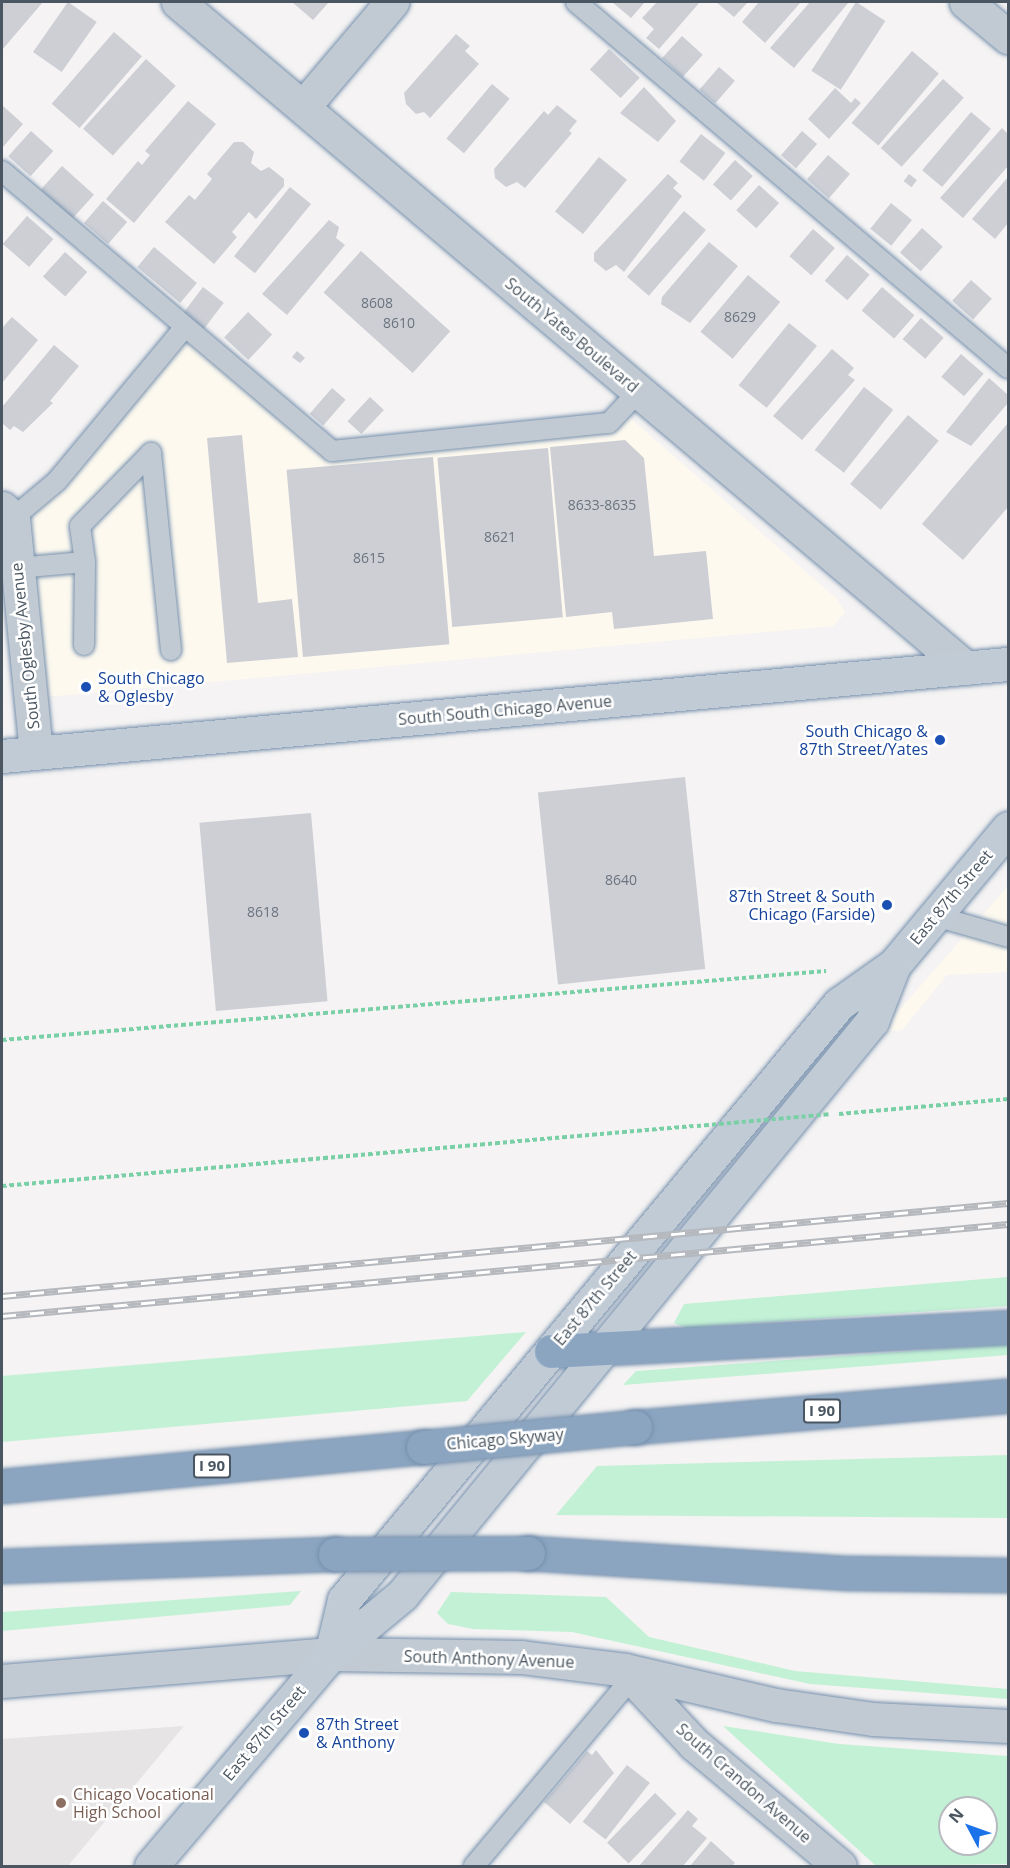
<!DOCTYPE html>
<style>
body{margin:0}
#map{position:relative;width:1010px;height:1868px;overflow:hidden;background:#f5f3f3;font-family:"Open Sans",sans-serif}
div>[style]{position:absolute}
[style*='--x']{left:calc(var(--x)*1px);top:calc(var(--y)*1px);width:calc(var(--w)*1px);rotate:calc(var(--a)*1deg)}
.commercial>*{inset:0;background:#fdf9ef}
.education>*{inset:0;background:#e6e4e5}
.green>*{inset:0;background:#c3f1d5}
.building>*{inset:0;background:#cdcfd5;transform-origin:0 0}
.path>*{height:4px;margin-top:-2px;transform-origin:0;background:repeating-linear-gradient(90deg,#7ad0a6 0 4.5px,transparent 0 7.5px)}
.roads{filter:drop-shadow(0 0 2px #7690ad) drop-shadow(0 0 2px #7690ad)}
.service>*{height:20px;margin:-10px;padding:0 10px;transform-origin:10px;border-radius:10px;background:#c1cad2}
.minor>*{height:33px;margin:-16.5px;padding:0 16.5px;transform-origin:16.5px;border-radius:16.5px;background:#c1cad2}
.tertiary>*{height:33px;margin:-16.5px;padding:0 16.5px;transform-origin:16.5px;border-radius:16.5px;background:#c1cad2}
.secondary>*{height:33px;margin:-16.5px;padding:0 16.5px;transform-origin:16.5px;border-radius:16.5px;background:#c1cbd6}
.motorway>*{height:33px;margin:-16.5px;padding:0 16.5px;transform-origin:16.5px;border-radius:16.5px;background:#8ba5c1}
.rail>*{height:7px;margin-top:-3.5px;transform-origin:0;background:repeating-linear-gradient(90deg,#fff 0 14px,#b5b8bd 0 28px);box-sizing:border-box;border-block:2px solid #b5b8bd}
.path-bridge>*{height:4px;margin-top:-2px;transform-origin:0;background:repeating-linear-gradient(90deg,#7ad0a6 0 4.5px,transparent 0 7.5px)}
.bridges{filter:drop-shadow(0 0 2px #7690ad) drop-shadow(0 0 2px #7690ad)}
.motorway-bridge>*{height:33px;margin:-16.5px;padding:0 16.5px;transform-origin:16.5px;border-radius:16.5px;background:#8ba5c1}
.dots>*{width:16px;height:16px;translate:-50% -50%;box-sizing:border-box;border:3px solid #fff;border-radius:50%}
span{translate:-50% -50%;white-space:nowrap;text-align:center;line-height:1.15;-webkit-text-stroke:5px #fff;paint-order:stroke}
.number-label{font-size:14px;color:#6b747e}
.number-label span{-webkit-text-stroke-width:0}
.shield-label span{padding:2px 4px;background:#fff;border:2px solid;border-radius:4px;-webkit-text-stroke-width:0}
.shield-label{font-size:15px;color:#4a5661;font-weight:700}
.street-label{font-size:16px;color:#4a5661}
.transit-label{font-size:16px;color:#164399}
.left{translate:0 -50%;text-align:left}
.right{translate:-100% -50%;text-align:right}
.education-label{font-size:16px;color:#785e54}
.frame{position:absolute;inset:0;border:3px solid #4a5661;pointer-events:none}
.north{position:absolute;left:938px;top:1796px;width:60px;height:60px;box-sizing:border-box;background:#fff;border:2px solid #b7bbc0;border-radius:50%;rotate:311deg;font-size:16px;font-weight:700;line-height:24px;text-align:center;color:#4a5661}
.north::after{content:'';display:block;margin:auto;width:21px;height:27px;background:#1a73e8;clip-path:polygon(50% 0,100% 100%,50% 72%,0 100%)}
</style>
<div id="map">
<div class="commercial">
<i style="clip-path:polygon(185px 327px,332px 451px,609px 423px,621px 410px,837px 599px,845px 613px,833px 626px,45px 697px,30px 503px)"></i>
<i style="clip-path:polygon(1008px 886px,1008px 972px,947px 975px,902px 1030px,880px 1032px)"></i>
</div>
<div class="education">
<i style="clip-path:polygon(184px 1726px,68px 1866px,2px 1866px,2px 1739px)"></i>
</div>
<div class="green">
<i style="clip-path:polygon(1008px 1277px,1008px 1306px,709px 1326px,701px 1334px,674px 1323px,684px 1304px)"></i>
<i style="clip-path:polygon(526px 1332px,467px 1401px,2px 1442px,2px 1376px)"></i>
<i style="clip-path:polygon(1008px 1344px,1008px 1355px,623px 1385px,636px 1371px)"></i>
<i style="clip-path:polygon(1008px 1455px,1008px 1518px,556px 1515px,597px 1466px)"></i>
<i style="clip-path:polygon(301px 1591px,290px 1605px,2px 1631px,2px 1612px)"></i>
<i style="clip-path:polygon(451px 1592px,606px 1597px,649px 1637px,795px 1671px,1008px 1689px,1008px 1699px,810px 1684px,572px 1632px,473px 1629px,448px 1624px,437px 1613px)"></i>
<i style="clip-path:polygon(evenodd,723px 1726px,839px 1744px,1008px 1756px,1008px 1864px,876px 1866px,723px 1726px,950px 1808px,986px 1808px,986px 1844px,950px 1844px,950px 1808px)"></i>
</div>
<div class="building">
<i style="clip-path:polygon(2px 2px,43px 2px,2px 50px)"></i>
<i style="left:68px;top:2px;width:35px;height:61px;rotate:35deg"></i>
<i style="clip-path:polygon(292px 2px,329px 2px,313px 20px)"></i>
<i style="clip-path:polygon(612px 2px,645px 2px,631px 18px)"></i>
<i style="clip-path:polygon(657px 2px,700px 2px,659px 49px,646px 38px,654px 29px,642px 18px)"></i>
<i style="clip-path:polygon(716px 2px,748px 2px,734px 17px)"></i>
<i style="clip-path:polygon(759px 2px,801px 2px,765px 43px,742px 22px)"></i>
<i style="clip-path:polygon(810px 2px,849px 2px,794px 68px,770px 48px)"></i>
<i style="left:856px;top:2px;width:35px;height:82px;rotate:33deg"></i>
<i style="left:114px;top:32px;width:37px;height:95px;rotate:41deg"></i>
<i style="clip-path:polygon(456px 34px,470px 46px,465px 51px,479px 64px,430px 118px,424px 112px,416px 114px,406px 104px,404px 93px)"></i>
<i style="left:682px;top:36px;width:28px;height:30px;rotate:42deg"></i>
<i style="left:609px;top:49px;width:42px;height:28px;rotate:43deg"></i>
<i style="left:912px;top:51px;width:35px;height:94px;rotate:40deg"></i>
<i style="left:146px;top:59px;width:40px;height:94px;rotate:42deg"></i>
<i style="left:719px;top:67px;width:21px;height:30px;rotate:41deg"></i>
<i style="left:943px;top:79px;width:28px;height:93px;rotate:42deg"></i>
<i style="left:492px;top:84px;width:23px;height:71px;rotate:40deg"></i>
<i style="clip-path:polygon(644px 87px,676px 121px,658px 142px,620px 113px)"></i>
<i style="clip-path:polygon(835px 88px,851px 103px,855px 98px,861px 103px,829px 139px,808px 119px)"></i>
<i style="clip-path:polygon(188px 101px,216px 124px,134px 223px,106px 199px,138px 161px,142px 165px,150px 155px,145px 151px)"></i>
<i style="clip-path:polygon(2px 105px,23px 124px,2px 148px)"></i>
<i style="clip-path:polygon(557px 105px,577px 121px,569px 131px,572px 133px,525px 188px,517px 182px,506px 187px,495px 178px,494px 169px,544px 111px,548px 115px)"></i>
<i style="left:971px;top:112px;width:26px;height:76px;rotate:40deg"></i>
<i style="clip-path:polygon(1002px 128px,1008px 134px,1008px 166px,963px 218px,940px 198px)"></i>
<i style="left:31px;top:131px;width:30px;height:34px;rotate:42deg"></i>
<i style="left:802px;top:131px;width:20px;height:32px;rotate:41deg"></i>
<i style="left:701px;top:134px;width:31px;height:35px;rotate:38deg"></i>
<i style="clip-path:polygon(234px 142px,243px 142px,254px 152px,251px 163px,261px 171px,269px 167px,284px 179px,284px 186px,256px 219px,249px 212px,232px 232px,237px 237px,214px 264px,165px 222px,189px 195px,195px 200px,212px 179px,207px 174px)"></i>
<i style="left:828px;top:155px;width:29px;height:32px;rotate:41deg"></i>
<i style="left:599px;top:157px;width:36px;height:70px;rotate:39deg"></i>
<i style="left:735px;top:160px;width:24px;height:33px;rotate:42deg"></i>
<i style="left:62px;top:166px;width:43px;height:32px;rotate:42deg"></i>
<i style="clip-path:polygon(668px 174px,678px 183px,673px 188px,682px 196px,624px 272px,616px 265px,606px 271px,594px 261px,594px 253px)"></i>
<i style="left:909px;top:174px;width:10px;height:9px;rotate:37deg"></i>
<i style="clip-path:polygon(1008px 177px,1008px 223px,995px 239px,972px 219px)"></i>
<i style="left:759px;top:185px;width:27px;height:34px;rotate:42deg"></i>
<i style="left:290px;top:187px;width:27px;height:89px;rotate:39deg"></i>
<i style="left:103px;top:201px;width:32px;height:29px;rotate:41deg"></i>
<i style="left:891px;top:203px;width:27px;height:33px;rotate:39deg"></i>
<i style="left:684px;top:211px;width:29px;height:87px;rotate:41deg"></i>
<i style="left:27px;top:216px;width:35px;height:37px;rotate:41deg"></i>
<i style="clip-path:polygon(329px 220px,339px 227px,336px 238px,345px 245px,287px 315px,262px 294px)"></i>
<i style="left:922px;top:228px;width:28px;height:33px;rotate:42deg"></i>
<i style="left:813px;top:229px;width:29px;height:36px;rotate:41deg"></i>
<i style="clip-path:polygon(709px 242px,738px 266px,690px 323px,661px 304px,662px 297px)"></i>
<i style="left:154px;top:247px;width:56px;height:26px;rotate:40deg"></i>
<i style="left:361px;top:251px;width:120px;height:56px;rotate:42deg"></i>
<i style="left:65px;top:252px;width:30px;height:33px;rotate:42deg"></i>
<i style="left:847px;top:255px;width:30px;height:34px;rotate:41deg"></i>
<i style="left:748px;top:275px;width:42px;height:74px;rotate:40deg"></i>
<i style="left:971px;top:280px;width:28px;height:28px;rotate:42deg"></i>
<i style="left:203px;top:287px;width:26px;height:33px;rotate:37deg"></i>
<i style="left:882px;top:287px;width:43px;height:31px;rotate:41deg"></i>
<i style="left:248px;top:312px;width:33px;height:35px;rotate:43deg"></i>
<i style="clip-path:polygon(12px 317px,38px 340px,2px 383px,2px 328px)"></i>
<i style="left:921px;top:318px;width:30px;height:28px;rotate:41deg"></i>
<i style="left:789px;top:323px;width:36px;height:80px;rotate:39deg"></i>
<i style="clip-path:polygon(54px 345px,79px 366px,50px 401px,53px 403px,23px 432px,14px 426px,10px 430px,2px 423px,2px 407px)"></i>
<i style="clip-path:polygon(832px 349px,854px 368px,848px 375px,855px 380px,802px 440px,773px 416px)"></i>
<i style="clip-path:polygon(297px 351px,305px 358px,300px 363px,292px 357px)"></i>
<i style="left:961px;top:354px;width:30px;height:30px;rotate:41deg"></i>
<i style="clip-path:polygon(989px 378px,1008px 395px,1008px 403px,971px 446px,946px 432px)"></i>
<i style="left:864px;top:387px;width:37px;height:80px;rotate:38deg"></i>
<i style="left:332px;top:388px;width:18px;height:34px;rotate:41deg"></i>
<i style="left:370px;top:397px;width:19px;height:33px;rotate:43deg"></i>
<i style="left:908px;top:415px;width:40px;height:90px;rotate:40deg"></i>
<i style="clip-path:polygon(1008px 423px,1008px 507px,963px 560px,922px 524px)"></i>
<i style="clip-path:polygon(242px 435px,258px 603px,292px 599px,298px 657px,227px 663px,207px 438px)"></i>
<i style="clip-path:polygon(625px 440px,644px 458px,654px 556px,706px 551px,713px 619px,614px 629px,612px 612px,566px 617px,550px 447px)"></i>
<i style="left:548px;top:448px;width:170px;height:111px;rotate:85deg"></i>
<i style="left:433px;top:457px;width:188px;height:147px;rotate:85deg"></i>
<i style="left:685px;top:777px;width:193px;height:148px;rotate:84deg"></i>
<i style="left:311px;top:813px;width:189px;height:112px;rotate:85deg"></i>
<i style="clip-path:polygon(596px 1750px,614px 1773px,570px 1824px,544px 1802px,587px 1751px,592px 1755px)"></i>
<i style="left:627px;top:1765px;width:29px;height:72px;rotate:38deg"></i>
<i style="left:655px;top:1793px;width:30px;height:69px;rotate:44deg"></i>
<i style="clip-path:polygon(688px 1810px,698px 1819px,692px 1826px,707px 1838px,683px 1866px,639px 1866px)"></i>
<i style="clip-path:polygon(711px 1841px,735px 1863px,732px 1866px,690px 1866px)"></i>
</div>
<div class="path">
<i style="--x:2;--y:1040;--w:827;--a:-4.79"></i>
<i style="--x:839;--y:1114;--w:170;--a:-5.1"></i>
<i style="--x:2;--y:1186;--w:694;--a:-4.96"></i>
</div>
<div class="roads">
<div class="service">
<i style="--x:576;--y:2;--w:566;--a:40.27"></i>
<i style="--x:2;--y:171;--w:433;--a:40.3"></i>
<i style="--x:332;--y:451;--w:278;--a:-5.8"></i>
<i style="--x:609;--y:423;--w:44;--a:-46.8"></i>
<i style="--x:13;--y:518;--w:57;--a:-40.1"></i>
<i style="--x:57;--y:481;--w:200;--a:-50.3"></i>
<i style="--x:17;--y:568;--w:68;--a:-5"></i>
<i style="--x:85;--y:562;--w:36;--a:-98"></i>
<i style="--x:80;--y:526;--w:102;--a:-45.8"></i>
<i style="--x:151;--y:453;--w:198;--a:84.2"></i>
<i style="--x:84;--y:645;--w:83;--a:-89.3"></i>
<i style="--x:935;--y:916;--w:76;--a:16"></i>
<i style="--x:474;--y:1866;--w:246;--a:-50"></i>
</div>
<div class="minor">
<i style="--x:966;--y:2;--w:55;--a:39.8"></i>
<i style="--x:303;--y:107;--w:138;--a:-49.7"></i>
<i style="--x:2;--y:508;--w:15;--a:42"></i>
<i style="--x:13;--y:518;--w:236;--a:84.4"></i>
<i style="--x:625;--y:1670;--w:101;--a:47"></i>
<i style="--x:694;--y:1744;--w:190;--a:39.9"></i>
</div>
<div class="tertiary">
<i style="--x:178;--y:2;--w:1032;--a:40.2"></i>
<i style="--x:2;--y:1681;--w:330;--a:-4.7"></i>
<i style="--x:331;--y:1654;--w:190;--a:0.9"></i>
<i style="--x:521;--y:1657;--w:105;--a:7.1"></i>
<i style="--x:625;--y:1670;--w:155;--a:13.1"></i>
<i style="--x:776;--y:1705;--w:98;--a:8.2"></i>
<i style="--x:873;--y:1719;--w:135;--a:3"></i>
</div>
<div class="secondary">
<i style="--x:2;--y:756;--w:1010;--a:-5.23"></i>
<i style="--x:331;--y:1654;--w:56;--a:-76.5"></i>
<i style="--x:344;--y:1600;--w:775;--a:-50.29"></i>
<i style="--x:839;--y:1004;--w:67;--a:-35.3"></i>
<i style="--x:894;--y:965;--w:178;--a:-50.2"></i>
<i style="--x:151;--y:1866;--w:278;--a:-49.7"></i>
<i style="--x:331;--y:1654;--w:92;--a:-39.7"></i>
<i style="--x:402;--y:1595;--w:742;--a:-50.69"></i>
<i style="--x:872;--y:1021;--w:60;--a:-68.6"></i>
</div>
<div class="motorway">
<i style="--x:551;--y:1351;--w:458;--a:-3"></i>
<i style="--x:635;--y:1427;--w:374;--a:-4.8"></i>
<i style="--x:2;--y:1486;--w:423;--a:-5.3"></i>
<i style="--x:528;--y:1553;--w:321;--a:3.6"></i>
<i style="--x:848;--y:1573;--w:160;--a:0.7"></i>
<i style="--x:2;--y:1566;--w:333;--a:-2.1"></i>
</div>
</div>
<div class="rail">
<i style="--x:2;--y:1296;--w:1010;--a:-5.28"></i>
<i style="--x:2;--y:1316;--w:1010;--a:-5.23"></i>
</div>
<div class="path-bridge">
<i style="--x:697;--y:1126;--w:135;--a:-5.1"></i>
</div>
<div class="bridges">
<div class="motorway-bridge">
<i style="--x:423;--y:1447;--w:213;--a:-5.4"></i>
<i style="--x:335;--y:1554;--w:193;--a:-0.3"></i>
</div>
</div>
<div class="dots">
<i style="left:86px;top:687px;background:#1a4fb4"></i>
<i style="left:940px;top:740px;background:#1a4fb4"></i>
<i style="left:887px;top:905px;background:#1a4fb4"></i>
<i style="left:304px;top:1733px;background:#1a4fb4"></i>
<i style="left:61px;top:1803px;background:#8d6e63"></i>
</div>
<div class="number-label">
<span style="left:377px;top:303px">8608</span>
<span style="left:740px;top:317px">8629</span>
<span style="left:399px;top:323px">8610</span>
<span style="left:602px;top:505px">8633-8635</span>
<span style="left:500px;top:537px">8621</span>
<span style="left:369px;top:558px">8615</span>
<span style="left:621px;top:880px">8640</span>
<span style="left:263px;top:912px">8618</span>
</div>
<div class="shield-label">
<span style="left:822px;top:1411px">I 90</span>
<span style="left:212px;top:1466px">I 90</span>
</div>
<div class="street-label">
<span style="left:572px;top:335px;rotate:40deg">South Yates Boulevard</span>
<span style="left:25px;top:646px;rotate:-96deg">South Oglesby Avenue</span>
<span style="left:505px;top:710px;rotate:-5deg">South South Chicago Avenue</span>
<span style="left:951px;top:897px;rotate:-50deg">East 87th Street</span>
<span style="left:595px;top:1298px;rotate:-50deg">East 87th Street</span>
<span style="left:505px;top:1439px;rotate:-5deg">Chicago Skyway</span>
<span style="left:489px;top:1659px;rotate:2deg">South Anthony Avenue</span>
<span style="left:264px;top:1733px;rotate:-50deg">East 87th Street</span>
<span style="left:744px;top:1783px;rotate:41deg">South Crandon Avenue</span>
</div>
<div class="transit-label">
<span class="left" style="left:98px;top:687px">South Chicago<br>&amp; Oglesby</span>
<span class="right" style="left:928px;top:740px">South Chicago &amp;<br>87th Street/Yates</span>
<span class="right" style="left:875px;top:905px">87th Street &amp; South<br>Chicago (Farside)</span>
<span class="left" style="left:316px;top:1733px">87th Street<br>&amp; Anthony</span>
</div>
<div class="education-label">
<span class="left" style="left:73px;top:1803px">Chicago Vocational<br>High School</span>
</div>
<div class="frame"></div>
<div class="north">N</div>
</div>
